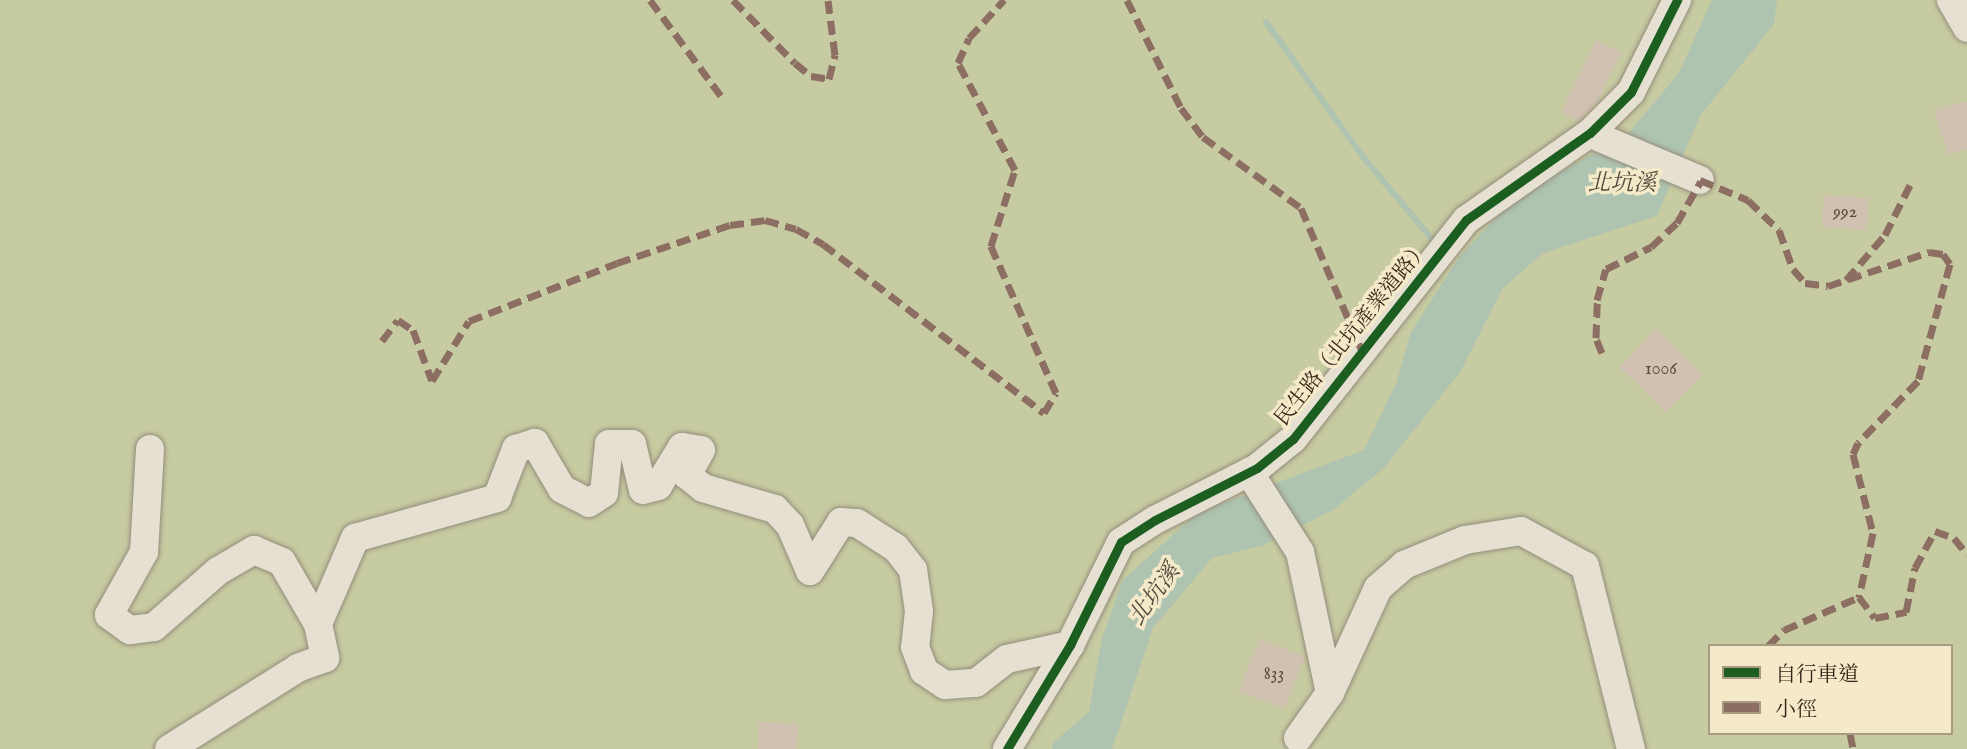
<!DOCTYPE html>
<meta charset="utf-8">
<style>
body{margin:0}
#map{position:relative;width:1967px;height:749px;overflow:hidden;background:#dfd5ba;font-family:"IM FELL English","Noto Serif TC",serif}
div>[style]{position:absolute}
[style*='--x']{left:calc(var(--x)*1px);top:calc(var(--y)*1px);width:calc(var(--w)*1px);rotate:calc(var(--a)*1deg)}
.green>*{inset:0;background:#c7cba1}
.water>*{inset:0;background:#aec3b0}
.stream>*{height:6px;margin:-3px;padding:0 3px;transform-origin:3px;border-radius:3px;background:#aec3b0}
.building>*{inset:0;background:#d1c1b1;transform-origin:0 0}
.roads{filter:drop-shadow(0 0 2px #958d7d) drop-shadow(0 0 2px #958d7d)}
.minor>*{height:28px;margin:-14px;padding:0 14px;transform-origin:14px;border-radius:14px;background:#e5e0d2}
.quiet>*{height:7px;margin-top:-3.5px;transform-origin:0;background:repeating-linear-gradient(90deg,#8d6e63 0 14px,transparent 0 21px)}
.cycleway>*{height:9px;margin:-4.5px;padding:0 4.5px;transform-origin:4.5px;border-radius:4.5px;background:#1b5e20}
span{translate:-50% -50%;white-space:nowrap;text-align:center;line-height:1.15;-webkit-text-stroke:7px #f4e9c8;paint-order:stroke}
.number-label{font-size:18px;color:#5e4c3f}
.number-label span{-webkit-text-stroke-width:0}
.street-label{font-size:21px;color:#372519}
.water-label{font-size:23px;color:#504a3e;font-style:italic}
.legend{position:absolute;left:1708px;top:644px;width:245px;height:91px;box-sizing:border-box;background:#f4e9c8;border:2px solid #a89b82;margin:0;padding:9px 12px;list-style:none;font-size:21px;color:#372519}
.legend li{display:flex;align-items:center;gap:14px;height:35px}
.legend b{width:35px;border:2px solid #a89b82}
</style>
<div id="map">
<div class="green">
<i style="clip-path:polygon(evenodd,0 0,1967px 0,1967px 749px,0 749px,0 0,1710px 646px,1951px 646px,1951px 733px,1710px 733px,1710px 646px)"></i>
</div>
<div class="water">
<i style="clip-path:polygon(1712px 0,1777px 0,1774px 24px,1700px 116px,1657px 216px,1543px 253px,1503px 288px,1460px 372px,1384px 468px,1333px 510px,1264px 545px,1212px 558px,1153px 628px,1112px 749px,1052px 749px,1054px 742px,1089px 712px,1102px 638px,1123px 580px,1197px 513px,1364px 450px,1396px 384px,1411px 332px,1460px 256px,1516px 197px,1627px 135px,1679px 73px)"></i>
</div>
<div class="stream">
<i style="--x:1266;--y:22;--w:166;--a:54.3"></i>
<i style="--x:1363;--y:157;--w:115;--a:49.9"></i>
</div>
<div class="building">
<i style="clip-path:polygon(1596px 40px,1622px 52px,1598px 101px,1578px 121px,1561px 113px)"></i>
<i style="clip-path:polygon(1967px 101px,1967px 149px,1948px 155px,1934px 111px)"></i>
<i style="left:1824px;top:195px;width:45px;height:32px;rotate:4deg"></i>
<i style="left:1656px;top:329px;width:65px;height:53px;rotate:44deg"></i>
<i style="left:1259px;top:639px;width:49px;height:56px;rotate:21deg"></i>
<i style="left:759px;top:722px;width:39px;height:27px;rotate:3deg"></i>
</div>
<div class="roads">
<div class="minor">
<i style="--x:1951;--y:0;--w:32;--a:60"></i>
<i style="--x:1591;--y:134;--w:118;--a:22.9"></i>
<i style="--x:150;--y:449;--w:103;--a:93.3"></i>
<i style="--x:144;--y:552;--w:72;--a:119.1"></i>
<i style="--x:109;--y:615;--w:26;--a:36"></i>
<i style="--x:130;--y:630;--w:24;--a:-7"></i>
<i style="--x:154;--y:627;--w:85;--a:-41.2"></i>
<i style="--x:218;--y:571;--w:42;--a:-30.3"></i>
<i style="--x:254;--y:550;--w:30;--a:23"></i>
<i style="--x:282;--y:562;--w:72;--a:59.9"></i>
<i style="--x:318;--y:624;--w:35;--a:78"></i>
<i style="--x:325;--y:658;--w:29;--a:160"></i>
<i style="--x:298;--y:668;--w:152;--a:147.9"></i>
<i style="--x:1249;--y:472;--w:95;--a:57.5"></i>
<i style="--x:1300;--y:552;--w:144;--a:78"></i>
<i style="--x:1330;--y:693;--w:115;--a:-65.4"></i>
<i style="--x:1378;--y:588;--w:35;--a:-41"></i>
<i style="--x:1404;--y:565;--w:66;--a:-22.3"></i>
<i style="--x:1465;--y:540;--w:57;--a:-9.1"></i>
<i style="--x:1521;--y:531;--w:73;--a:28.7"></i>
<i style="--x:1585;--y:566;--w:189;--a:75.9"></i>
<i style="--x:318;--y:624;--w:94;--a:-66.7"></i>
<i style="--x:355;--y:538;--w:148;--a:-15.7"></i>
<i style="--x:497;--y:498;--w:53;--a:-68.8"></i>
<i style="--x:516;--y:449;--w:20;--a:-18"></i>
<i style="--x:535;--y:443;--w:53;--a:59.6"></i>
<i style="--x:562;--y:489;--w:30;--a:27"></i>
<i style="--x:589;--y:503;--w:18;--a:-34"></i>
<i style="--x:604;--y:493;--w:49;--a:-84.2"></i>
<i style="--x:609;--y:444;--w:23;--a:0"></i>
<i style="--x:632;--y:444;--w:47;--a:76.6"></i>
<i style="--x:643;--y:490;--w:16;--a:-15"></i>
<i style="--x:658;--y:486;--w:46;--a:-58.4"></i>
<i style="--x:682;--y:447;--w:19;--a:9"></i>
<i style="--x:701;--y:450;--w:29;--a:119"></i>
<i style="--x:687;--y:475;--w:21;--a:39"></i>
<i style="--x:703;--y:488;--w:75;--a:16.3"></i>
<i style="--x:775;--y:509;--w:22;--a:47"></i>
<i style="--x:790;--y:525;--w:50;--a:66.5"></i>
<i style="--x:810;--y:571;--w:58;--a:-57.7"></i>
<i style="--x:841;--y:522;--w:16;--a:4"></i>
<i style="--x:857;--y:523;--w:46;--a:32.7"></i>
<i style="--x:896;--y:548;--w:28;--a:52"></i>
<i style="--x:913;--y:570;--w:41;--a:81.7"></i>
<i style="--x:919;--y:611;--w:36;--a:96"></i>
<i style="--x:915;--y:647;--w:26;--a:69"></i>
<i style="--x:924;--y:671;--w:25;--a:34"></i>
<i style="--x:945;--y:685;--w:31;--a:-4"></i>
<i style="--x:976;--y:683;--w:39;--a:-38"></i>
<i style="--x:1007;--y:659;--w:65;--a:-12.5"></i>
<i style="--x:1298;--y:738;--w:55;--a:-54.6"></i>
<i style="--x:1007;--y:749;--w:122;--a:-58.8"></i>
<i style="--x:1070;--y:645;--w:115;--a:-63.7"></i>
<i style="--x:1121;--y:542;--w:40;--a:-32.9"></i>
<i style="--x:1155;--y:520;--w:114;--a:-27"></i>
<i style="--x:1257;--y:468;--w:46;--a:-38.9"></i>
<i style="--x:1293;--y:439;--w:279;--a:-51.7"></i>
<i style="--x:1466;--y:220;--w:151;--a:-35.1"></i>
<i style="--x:1590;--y:133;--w:58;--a:-45"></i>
<i style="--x:1631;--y:92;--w:103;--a:-63.4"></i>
</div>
</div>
<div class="quiet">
<i style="--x:650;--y:0;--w:119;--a:53.5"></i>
<i style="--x:733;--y:0;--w:88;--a:45.5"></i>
<i style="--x:795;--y:63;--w:21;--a:39"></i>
<i style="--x:811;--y:76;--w:18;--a:9"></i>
<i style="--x:829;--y:79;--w:25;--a:-76"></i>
<i style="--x:835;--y:55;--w:55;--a:-97.3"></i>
<i style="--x:1127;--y:0;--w:121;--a:63.4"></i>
<i style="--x:1181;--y:108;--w:36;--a:53"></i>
<i style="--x:1203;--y:137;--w:121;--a:35.9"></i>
<i style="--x:1301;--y:208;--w:155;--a:66.9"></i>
<i style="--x:1700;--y:180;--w:52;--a:22.6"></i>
<i style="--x:1748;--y:200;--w:43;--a:44.1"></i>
<i style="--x:1779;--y:230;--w:41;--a:70.3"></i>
<i style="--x:1793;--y:269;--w:18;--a:49"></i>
<i style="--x:1805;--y:283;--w:23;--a:7"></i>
<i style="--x:1828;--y:286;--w:107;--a:-18.6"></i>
<i style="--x:1929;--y:252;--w:14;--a:8"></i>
<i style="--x:1943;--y:254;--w:12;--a:55"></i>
<i style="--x:1950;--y:264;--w:121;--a:105.3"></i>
<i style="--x:1918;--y:381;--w:86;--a:134.1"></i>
<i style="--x:1858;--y:443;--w:12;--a:114"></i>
<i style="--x:1853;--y:454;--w:81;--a:75.8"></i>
<i style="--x:1873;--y:533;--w:66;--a:102.3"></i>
<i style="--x:1859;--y:597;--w:26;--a:53"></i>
<i style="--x:1875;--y:618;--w:32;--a:-11"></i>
<i style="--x:1906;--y:612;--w:45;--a:-78.4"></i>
<i style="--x:1915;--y:568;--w:42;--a:-61.6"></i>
<i style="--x:1935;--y:531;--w:20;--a:20"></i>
<i style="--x:1954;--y:538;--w:21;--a:51"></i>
<i style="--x:1846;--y:280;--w:60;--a:-49.1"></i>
<i style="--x:1885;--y:235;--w:63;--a:-63.4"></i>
<i style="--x:382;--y:341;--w:26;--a:-53"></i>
<i style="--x:398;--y:320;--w:18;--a:34"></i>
<i style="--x:413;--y:330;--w:54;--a:69.6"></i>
<i style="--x:432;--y:381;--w:70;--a:-58.3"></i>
<i style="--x:469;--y:321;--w:159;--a:-21.4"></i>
<i style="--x:617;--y:263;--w:119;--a:-18.6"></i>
<i style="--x:730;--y:225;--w:35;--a:-8"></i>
<i style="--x:765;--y:220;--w:32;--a:16"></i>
<i style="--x:796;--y:229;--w:31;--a:29"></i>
<i style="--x:823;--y:244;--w:278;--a:37.4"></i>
<i style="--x:1044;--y:413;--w:23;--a:-59"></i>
<i style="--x:1056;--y:393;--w:161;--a:-113.9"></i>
<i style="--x:991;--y:246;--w:80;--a:-72.5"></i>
<i style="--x:1015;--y:170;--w:121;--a:-118"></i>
<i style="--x:958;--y:63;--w:27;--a:-66"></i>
<i style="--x:969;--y:38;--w:52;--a:-47.4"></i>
<i style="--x:1602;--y:353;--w:16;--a:-112"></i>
<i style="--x:1596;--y:338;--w:38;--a:-88"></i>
<i style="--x:1597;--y:300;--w:32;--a:-74"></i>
<i style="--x:1606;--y:269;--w:50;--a:-26.1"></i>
<i style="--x:1651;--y:247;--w:35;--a:-43"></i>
<i style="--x:1677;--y:223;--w:48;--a:-60.3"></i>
<i style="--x:1768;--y:646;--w:23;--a:-45"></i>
<i style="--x:1784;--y:630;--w:82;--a:-23.7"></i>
<i style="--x:1850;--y:733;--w:16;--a:79"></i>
</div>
<div class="cycleway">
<i style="--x:1007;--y:749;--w:122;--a:-58.8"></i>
<i style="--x:1070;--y:645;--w:115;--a:-63.7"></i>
<i style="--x:1121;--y:542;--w:40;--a:-32.9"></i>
<i style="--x:1155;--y:520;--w:114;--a:-27"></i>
<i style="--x:1257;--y:468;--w:46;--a:-38.9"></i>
<i style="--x:1293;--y:439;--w:279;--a:-51.7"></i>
<i style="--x:1466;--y:220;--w:151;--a:-35.1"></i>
<i style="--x:1590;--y:133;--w:58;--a:-45"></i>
<i style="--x:1631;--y:92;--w:103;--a:-63.4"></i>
</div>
<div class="number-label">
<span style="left:1845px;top:213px">992</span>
<span style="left:1661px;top:370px">1006</span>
<span style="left:1274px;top:675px">833</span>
</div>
<div class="street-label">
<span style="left:1353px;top:334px;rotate:-51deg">民生路（北坑產業道路）</span>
</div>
<div class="water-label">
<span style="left:1622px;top:184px">北坑溪</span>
<span style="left:1155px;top:595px;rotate:-54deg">北坑溪</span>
</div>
<ul class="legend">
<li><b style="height:9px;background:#1b5e20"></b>自行車道</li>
<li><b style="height:9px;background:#8d6e63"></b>小徑</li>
</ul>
</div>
